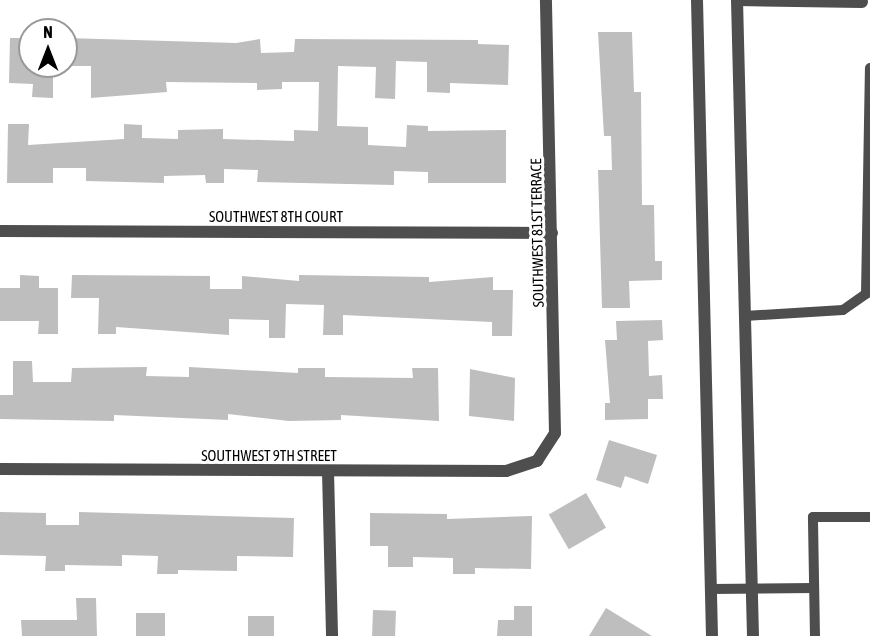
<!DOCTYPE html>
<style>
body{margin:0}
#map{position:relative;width:870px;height:636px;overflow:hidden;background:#fff;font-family:"Asap Condensed",sans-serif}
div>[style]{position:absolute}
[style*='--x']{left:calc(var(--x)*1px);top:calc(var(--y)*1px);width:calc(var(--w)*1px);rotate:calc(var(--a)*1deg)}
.building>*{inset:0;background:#bebebe;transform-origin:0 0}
.service>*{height:10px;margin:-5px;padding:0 5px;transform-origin:5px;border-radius:5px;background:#4e4e4e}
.minor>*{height:12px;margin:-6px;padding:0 6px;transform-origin:6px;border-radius:6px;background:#4e4e4e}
.tertiary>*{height:12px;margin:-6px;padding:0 6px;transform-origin:6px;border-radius:6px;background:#4e4e4e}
span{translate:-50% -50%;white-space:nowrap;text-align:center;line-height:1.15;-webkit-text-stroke:6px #fff;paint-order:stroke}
.street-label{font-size:15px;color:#000}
.north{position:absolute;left:18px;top:18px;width:60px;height:60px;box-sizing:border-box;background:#fff;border:2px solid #999;border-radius:50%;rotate:0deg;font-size:16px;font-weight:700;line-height:24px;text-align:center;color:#000}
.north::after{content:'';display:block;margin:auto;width:21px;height:27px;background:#000;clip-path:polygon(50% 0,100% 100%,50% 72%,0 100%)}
</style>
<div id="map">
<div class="building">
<i style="clip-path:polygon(598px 32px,632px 32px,634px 92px,641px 92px,642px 205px,654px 205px,655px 261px,662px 261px,662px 280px,629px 281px,630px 308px,602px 308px,598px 170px,612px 170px,611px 136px,604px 136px)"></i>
<i style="clip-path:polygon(10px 38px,30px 38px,30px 66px,53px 66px,53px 98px,32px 97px,33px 84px,9px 83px)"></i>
<i style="clip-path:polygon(66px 38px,236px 43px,260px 39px,261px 53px,294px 52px,295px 39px,478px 40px,478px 44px,509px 45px,508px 85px,450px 83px,450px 93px,427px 92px,427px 62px,396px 61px,395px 99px,375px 98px,376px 67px,338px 66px,337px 126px,368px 127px,368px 145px,406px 147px,407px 125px,428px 126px,428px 131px,506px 130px,506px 183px,428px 183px,428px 172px,394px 171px,394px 185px,257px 182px,258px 170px,224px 169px,224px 183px,206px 183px,205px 175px,164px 176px,164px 183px,86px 181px,86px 168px,53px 168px,53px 183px,7px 183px,8px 124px,29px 124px,28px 145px,124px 139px,124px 124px,142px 125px,142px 138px,178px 139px,178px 130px,223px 129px,223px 139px,294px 141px,294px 130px,318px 131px,319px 82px,282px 82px,282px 89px,257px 90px,257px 83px,166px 82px,167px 92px,91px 98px,91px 66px,66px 66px)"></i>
<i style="clip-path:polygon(20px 275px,39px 276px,39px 288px,58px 288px,58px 334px,38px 334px,39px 321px,0 321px,0 288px,20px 288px)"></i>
<i style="clip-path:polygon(72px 275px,210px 276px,210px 289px,242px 289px,242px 276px,299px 281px,299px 275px,429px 277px,429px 282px,493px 277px,493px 290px,513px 290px,512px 336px,492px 336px,492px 322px,343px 315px,343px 335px,323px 335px,324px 305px,286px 304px,285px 338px,269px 338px,269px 320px,229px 319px,229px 335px,116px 327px,116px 334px,98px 334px,99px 298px,71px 298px)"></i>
<i style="clip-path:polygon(662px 320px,663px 340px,648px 341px,649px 376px,662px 375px,663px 399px,648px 399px,648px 419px,605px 420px,605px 403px,610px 403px,605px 340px,617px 340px,616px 321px)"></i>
<i style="clip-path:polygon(13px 361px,32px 361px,33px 382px,71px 382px,72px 368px,147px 367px,146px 376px,189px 377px,189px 367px,298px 373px,298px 368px,325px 368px,325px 377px,413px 378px,412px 368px,438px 368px,439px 421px,341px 415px,341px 420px,289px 421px,228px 414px,228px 420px,114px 415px,114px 421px,0 419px,0 395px,13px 395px)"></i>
<i style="clip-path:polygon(470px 369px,515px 378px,514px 421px,469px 416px)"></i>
<i style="clip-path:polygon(609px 440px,657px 455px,648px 484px,625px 476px,621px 488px,596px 480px)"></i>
<i style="left:586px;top:493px;width:40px;height:43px;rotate:60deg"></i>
<i style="clip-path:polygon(0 512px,46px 513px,46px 525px,79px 525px,79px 512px,294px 518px,293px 557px,237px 556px,237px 571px,178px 570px,178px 574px,157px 574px,158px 556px,122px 555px,122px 566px,65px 565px,65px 571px,45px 571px,46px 556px,0 555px)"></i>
<i style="clip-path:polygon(370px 513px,447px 514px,447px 519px,532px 516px,531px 569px,475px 568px,475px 574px,453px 574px,453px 558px,413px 557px,413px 567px,388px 567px,388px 546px,370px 546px)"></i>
<i style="clip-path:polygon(76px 598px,96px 598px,97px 636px,22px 636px,21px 620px,77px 620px)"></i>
<i style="clip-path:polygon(514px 606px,532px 606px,532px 636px,497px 636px,498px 620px,514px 620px)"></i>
<i style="clip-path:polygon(606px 608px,652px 636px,589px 636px)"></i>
<i style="left:373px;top:610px;width:23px;height:26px;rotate:2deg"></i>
<i style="left:136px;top:613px;width:29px;height:23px"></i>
<i style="left:248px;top:616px;width:26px;height:20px"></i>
</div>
<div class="service">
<i style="--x:745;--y:316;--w:98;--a:-3.5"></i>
<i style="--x:843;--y:310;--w:28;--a:-35"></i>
<i style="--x:866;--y:294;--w:226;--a:-89"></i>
<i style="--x:711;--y:589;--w:103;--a:-0.6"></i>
<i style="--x:815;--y:636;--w:119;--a:-91"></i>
<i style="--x:813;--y:517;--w:57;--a:0"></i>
</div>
<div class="minor">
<i style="--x:737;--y:0;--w:125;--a:0.9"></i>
<i style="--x:0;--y:231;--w:552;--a:0.21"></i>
<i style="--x:0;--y:469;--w:506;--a:0.23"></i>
<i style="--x:506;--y:471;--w:33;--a:-18"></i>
<i style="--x:537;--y:461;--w:33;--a:-57"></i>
<i style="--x:555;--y:433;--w:433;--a:-91.2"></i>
<i style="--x:328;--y:471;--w:165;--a:88.6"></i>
</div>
<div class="tertiary">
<i style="--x:697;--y:0;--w:636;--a:88.65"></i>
<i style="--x:737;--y:0;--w:636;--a:88.56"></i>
</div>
<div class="street-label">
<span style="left:276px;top:217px">SOUTHWEST 8TH COURT</span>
<span style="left:537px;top:233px;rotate:-91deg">SOUTHWEST 81ST TERRACE</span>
<span style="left:269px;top:456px">SOUTHWEST 9TH STREET</span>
</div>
<div class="north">N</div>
</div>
